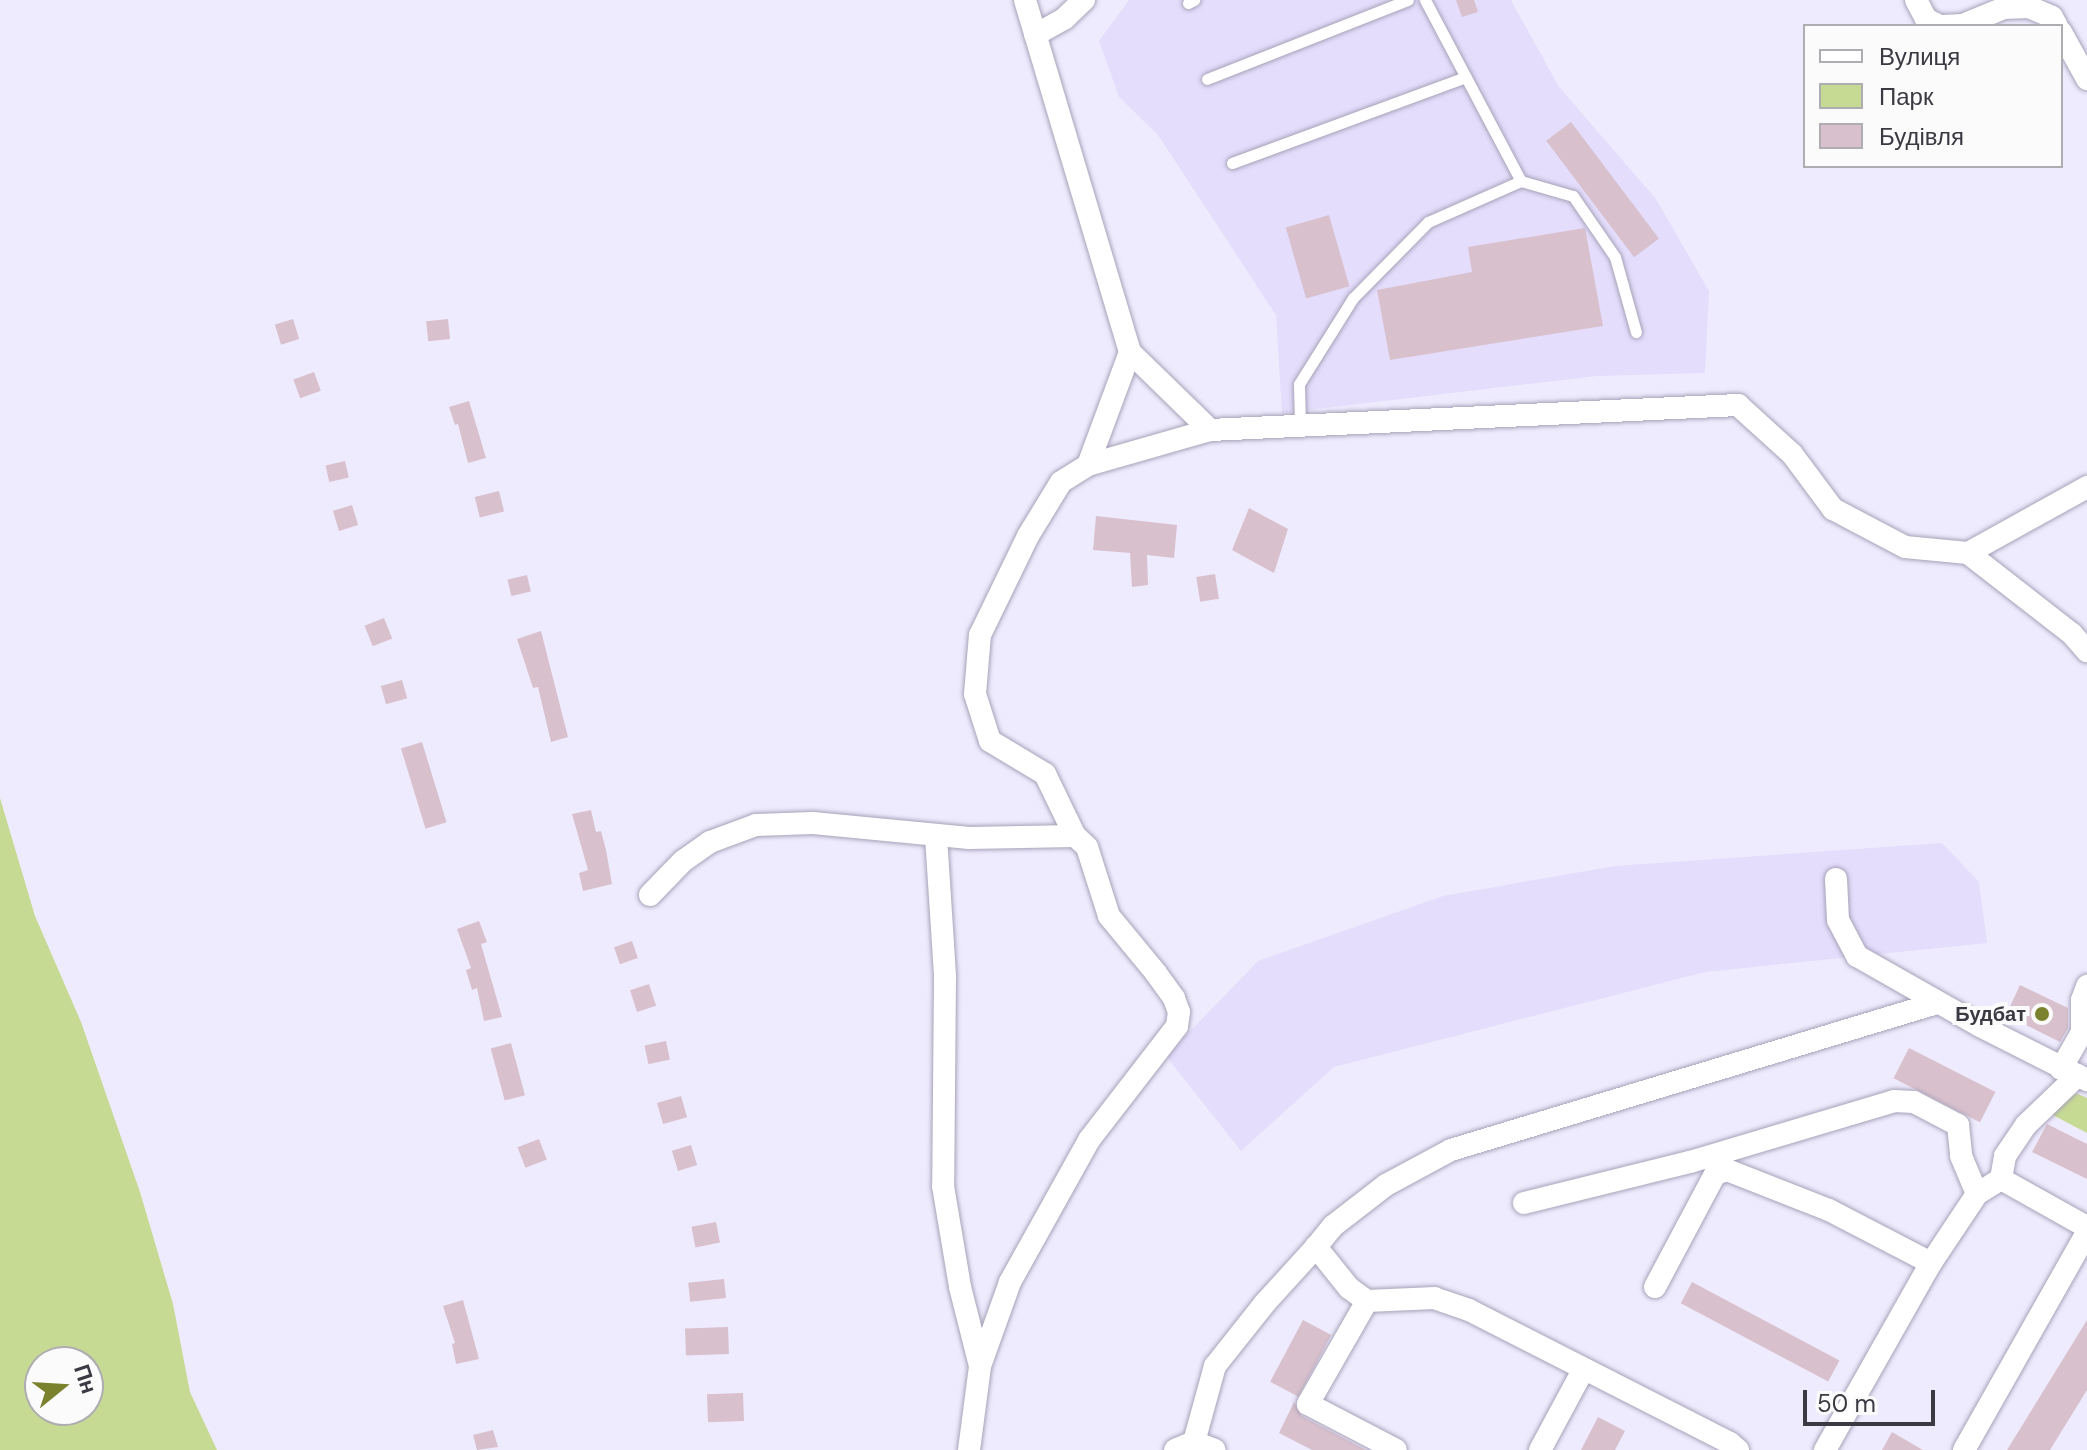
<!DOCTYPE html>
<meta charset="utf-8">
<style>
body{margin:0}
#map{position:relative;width:2087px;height:1450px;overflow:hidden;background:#efebfe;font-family:"DM Sans",sans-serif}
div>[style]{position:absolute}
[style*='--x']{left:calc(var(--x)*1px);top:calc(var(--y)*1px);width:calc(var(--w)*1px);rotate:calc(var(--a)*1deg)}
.built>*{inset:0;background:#e4ddfc}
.green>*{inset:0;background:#c6da93}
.building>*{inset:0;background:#d9c0cd;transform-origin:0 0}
.roads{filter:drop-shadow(0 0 2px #a7a2b8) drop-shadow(0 0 2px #a7a2b8)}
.service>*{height:11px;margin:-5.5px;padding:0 5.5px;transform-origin:5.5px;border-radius:5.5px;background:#fff}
.minor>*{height:22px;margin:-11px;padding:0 11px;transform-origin:11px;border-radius:11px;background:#fff}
.dots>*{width:22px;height:22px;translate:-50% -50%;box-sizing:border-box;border:4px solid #fbfbfb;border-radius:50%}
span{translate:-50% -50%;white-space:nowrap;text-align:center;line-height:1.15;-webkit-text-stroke:8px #fbfbfb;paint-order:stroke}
.poi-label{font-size:20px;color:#3b3942;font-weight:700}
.right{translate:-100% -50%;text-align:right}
.legend{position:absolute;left:1803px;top:24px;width:260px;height:144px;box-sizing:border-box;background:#fbfbfb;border:2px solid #aeadb1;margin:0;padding:10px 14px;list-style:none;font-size:24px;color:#3b3942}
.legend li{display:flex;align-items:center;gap:16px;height:40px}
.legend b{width:40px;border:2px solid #aeadb1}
.north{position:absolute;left:24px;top:1346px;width:80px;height:80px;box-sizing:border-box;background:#fbfbfb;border:2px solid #aeadb1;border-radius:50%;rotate:72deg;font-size:22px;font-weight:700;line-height:32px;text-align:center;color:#3b3942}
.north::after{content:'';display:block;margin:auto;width:28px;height:36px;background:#7b822e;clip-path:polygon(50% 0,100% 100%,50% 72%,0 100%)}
.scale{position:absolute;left:1803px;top:1390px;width:132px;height:36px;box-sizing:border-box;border:4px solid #3b3942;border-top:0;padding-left:10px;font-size:24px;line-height:28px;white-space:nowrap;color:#3b3942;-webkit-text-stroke:6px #fbfbfb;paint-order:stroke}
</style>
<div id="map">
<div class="built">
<i style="clip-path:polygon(1129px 0,1511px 0,1559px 87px,1656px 199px,1709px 291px,1705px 373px,1597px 376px,1282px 413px,1276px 315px,1158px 135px,1119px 97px,1099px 41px)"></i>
<i style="clip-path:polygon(1942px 843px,1979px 882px,1987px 943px,1705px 972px,1334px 1067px,1241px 1151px,1166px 1056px,1258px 961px,1443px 896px,1615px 866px)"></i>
</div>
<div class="green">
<i style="clip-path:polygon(evenodd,0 798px,35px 916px,81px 1022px,140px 1192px,173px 1304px,190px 1392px,217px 1450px,0 1450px,0 798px,40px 1362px,88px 1362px,88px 1410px,40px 1410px,40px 1362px)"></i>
<i style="clip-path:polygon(2078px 1094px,2087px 1098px,2087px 1133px,2047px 1112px,2068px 1095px)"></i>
</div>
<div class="building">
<i style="clip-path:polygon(1456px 0,1474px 0,1478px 12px,1462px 17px)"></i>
<i style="left:1571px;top:122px;width:146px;height:31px;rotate:53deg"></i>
<i style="left:1329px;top:215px;width:74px;height:45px;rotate:74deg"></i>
<i style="clip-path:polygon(1585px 228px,1603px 326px,1390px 360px,1377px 290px,1472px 272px,1468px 247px)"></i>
<i style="left:293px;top:319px;width:21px;height:19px;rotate:73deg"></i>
<i style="left:448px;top:319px;width:20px;height:22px;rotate:84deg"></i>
<i style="left:314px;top:372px;width:20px;height:22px;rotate:70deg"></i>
<i style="clip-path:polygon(469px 401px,486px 458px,468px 463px,458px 424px,455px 425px,449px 407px)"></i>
<i style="left:345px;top:461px;width:17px;height:20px;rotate:77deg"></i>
<i style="left:499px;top:491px;width:21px;height:25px;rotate:76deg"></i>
<i style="left:352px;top:505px;width:21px;height:20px;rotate:73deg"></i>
<i style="clip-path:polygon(1249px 508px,1288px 529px,1274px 573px,1232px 550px)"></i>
<i style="clip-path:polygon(1096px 516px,1177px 525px,1174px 558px,1147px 555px,1148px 585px,1132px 587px,1130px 553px,1093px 550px)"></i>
<i style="left:1215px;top:574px;width:25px;height:19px;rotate:81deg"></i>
<i style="left:527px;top:575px;width:17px;height:20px;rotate:77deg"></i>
<i style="left:384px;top:618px;width:22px;height:21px;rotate:68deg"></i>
<i style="clip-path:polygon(541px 631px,568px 737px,551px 742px,538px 687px,533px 688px,517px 639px)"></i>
<i style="left:402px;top:680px;width:19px;height:22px;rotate:74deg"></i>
<i style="left:422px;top:742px;width:84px;height:22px;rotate:73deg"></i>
<i style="clip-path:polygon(591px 810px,596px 832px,601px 831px,606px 850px,612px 884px,583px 891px,579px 873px,588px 870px,572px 814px)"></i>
<i style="clip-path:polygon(479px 921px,487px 942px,481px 944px,502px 1017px,484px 1021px,477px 988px,472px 990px,466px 970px,471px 968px,457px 929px)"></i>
<i style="left:632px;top:941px;width:18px;height:19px;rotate:71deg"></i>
<i style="left:649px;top:984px;width:23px;height:20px;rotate:72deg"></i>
<i style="clip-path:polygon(2020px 985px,2068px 1008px,2068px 1028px,2060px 1042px,2006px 1015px)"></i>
<i style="left:666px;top:1041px;width:19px;height:22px;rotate:78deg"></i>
<i style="left:511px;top:1043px;width:54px;height:21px;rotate:75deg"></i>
<i style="left:1909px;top:1048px;width:97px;height:34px;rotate:27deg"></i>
<i style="left:681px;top:1096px;width:22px;height:25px;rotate:74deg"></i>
<i style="clip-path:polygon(2047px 1124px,2087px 1144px,2087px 1179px,2032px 1152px)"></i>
<i style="left:539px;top:1139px;width:22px;height:23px;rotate:69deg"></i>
<i style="left:691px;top:1145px;width:21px;height:20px;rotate:73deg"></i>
<i style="left:716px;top:1222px;width:21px;height:25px;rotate:79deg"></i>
<i style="left:724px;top:1279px;width:19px;height:36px;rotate:84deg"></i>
<i style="left:1692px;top:1282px;width:167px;height:24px;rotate:28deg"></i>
<i style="clip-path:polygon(463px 1300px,479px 1359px,456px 1364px,452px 1344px,455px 1343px,443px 1306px)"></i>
<i style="left:1303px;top:1320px;width:32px;height:70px;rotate:28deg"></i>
<i style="clip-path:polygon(2087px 1320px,2087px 1390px,2050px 1450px,2007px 1450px)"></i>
<i style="left:728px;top:1327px;width:27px;height:43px;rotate:88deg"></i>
<i style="left:743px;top:1393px;width:28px;height:36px;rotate:88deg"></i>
<i style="clip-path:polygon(1294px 1402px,1302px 1416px,1366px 1450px,1312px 1450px,1279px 1433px)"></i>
<i style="clip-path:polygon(1598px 1417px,1625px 1431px,1615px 1450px,1581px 1450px)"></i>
<i style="clip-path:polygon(493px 1430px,498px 1447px,477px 1450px,473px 1435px)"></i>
<i style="clip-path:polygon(1892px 1432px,1923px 1450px,1882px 1450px)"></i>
</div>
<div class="roads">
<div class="service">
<i style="--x:1425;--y:0;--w:205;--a:62.1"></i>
<i style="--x:1188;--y:3;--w:7;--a:-27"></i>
<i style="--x:1207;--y:79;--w:216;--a:-21.5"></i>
<i style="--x:1232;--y:163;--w:249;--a:-20.2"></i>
<i style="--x:1300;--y:425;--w:41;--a:-91.4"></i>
<i style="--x:1299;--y:384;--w:102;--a:-57.9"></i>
<i style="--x:1353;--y:298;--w:107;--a:-45.4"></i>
<i style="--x:1428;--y:222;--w:102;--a:-23.8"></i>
<i style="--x:1521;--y:181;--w:54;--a:16.1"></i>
<i style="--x:1573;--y:196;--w:74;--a:55.5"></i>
<i style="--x:1615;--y:257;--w:78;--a:74.4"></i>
</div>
<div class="minor">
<i style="--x:1025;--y:0;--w:367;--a:73.4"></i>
<i style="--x:1130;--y:352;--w:112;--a:44.3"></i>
<i style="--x:1210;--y:430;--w:529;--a:-2.71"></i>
<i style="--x:1738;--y:405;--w:73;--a:42.2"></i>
<i style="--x:1792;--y:454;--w:69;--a:53.3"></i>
<i style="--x:1833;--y:509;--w:81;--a:27.8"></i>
<i style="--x:1905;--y:547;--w:63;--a:5.4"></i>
<i style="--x:1968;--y:553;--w:136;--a:-29"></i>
<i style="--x:1916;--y:0;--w:21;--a:62"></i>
<i style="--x:1926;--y:19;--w:16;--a:27"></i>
<i style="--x:1943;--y:26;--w:20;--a:-3"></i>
<i style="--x:1963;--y:25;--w:44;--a:-22.5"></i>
<i style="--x:2004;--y:8;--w:25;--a:-2"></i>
<i style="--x:2029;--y:7;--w:25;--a:23"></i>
<i style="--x:2052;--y:17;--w:10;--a:61"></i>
<i style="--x:2061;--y:32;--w:54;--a:61"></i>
<i style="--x:1035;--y:35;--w:33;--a:-29"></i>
<i style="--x:1064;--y:19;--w:28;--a:-44"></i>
<i style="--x:1088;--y:465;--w:121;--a:-69.6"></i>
<i style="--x:1968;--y:553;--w:132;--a:37.9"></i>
<i style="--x:2072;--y:634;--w:23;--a:49"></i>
<i style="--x:936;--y:836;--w:141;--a:86.3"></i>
<i style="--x:945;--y:977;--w:209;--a:90.5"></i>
<i style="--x:943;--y:1186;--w:102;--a:80.4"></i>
<i style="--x:960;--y:1287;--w:81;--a:75.8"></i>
<i style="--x:1836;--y:879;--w:41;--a:87.2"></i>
<i style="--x:1838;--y:920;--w:41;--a:62.2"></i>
<i style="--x:1857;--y:956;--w:142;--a:29.6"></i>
<i style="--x:1980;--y:1026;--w:120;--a:26.8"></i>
<i style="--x:650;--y:895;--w:47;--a:-45.9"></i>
<i style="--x:683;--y:861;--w:33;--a:-35"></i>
<i style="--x:710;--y:842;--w:49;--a:-20.3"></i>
<i style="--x:756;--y:825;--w:57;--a:-2"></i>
<i style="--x:813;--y:823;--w:157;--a:5.5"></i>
<i style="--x:969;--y:838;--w:106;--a:-1.1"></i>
<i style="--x:2061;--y:1069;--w:43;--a:-60.4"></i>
<i style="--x:2082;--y:1032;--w:32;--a:-90"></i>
<i style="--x:2082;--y:1000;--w:15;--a:-70"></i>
<i style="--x:2001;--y:1179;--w:23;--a:-80"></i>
<i style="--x:2005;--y:1156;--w:37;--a:-56"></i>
<i style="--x:2026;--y:1125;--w:72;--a:-43.9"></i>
<i style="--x:2001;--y:1179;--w:98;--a:29.2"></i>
<i style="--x:1524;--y:1203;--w:171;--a:-13.9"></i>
<i style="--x:1690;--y:1162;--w:213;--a:-16.6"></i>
<i style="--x:1894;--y:1101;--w:20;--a:3"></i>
<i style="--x:1914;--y:1102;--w:50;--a:27.6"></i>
<i style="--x:1958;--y:1125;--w:31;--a:84"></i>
<i style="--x:1961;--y:1156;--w:41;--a:67.2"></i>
<i style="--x:1655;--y:1287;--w:128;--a:-62"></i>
<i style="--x:1715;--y:1174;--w:13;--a:-18"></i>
<i style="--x:1727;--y:1170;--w:110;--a:21.4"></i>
<i style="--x:1829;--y:1210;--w:115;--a:27.5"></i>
<i style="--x:1367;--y:1301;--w:119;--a:119.8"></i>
<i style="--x:1308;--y:1404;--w:99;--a:27.6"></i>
<i style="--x:1194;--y:1442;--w:22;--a:21"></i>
<i style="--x:969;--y:1450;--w:85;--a:-82.5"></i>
<i style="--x:980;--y:1366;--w:89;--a:-70.3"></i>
<i style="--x:1010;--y:1282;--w:162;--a:-60.9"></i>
<i style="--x:1089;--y:1140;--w:144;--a:-52.3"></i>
<i style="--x:1177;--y:1026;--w:14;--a:-82"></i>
<i style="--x:1179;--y:1012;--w:15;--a:-110"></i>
<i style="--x:1174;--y:998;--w:31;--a:-126"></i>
<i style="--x:1156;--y:973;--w:74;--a:-129.5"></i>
<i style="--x:1109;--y:916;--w:72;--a:-107.7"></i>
<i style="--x:1087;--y:847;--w:16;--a:-137"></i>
<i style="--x:1075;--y:836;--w:69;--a:-115.8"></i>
<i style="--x:1045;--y:774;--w:64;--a:-149"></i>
<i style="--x:990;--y:741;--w:49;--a:-107.7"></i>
<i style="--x:975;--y:694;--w:59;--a:-85.2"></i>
<i style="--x:980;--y:635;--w:110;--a:-64.1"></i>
<i style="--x:1028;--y:536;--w:63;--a:-58.6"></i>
<i style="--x:1061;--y:482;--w:32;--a:-32"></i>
<i style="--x:1088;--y:465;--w:127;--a:-16"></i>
<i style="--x:1175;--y:1450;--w:21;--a:-23"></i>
<i style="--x:1194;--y:1442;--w:79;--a:-74.6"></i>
<i style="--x:1215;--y:1366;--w:80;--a:-51.6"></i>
<i style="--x:1265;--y:1303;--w:76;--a:-47.7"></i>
<i style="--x:1540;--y:1450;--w:91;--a:-61.7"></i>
<i style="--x:1738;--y:1450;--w:11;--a:-139"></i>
<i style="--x:1730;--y:1443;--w:293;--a:-153"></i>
<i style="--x:1469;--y:1310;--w:36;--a:-161"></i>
<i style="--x:1435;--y:1298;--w:68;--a:177.5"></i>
<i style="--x:1367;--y:1301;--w:22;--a:-144"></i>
<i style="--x:1349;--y:1288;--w:53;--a:-128.8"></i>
<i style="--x:1316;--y:1247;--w:27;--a:-51"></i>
<i style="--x:1333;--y:1226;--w:67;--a:-37.7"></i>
<i style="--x:1386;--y:1185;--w:74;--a:-28.3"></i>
<i style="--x:1451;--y:1150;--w:508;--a:-16.83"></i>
<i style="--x:1825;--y:1450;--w:215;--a:-60.5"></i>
<i style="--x:1931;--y:1263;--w:83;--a:-56.3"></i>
<i style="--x:1977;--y:1194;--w:28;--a:-32"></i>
<i style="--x:1964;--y:1450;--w:249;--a:-60.5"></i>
</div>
</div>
<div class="dots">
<i style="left:2042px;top:1014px;background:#7b822e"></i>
</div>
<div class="poi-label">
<span class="right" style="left:2026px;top:1014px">Будбат</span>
</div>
<ul class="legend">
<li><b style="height:10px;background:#fff"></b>Вулиця</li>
<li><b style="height:22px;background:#c6da93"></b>Парк</li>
<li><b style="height:22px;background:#d9c0cd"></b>Будівля</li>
</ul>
<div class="north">Пн</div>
<div class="scale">50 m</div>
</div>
